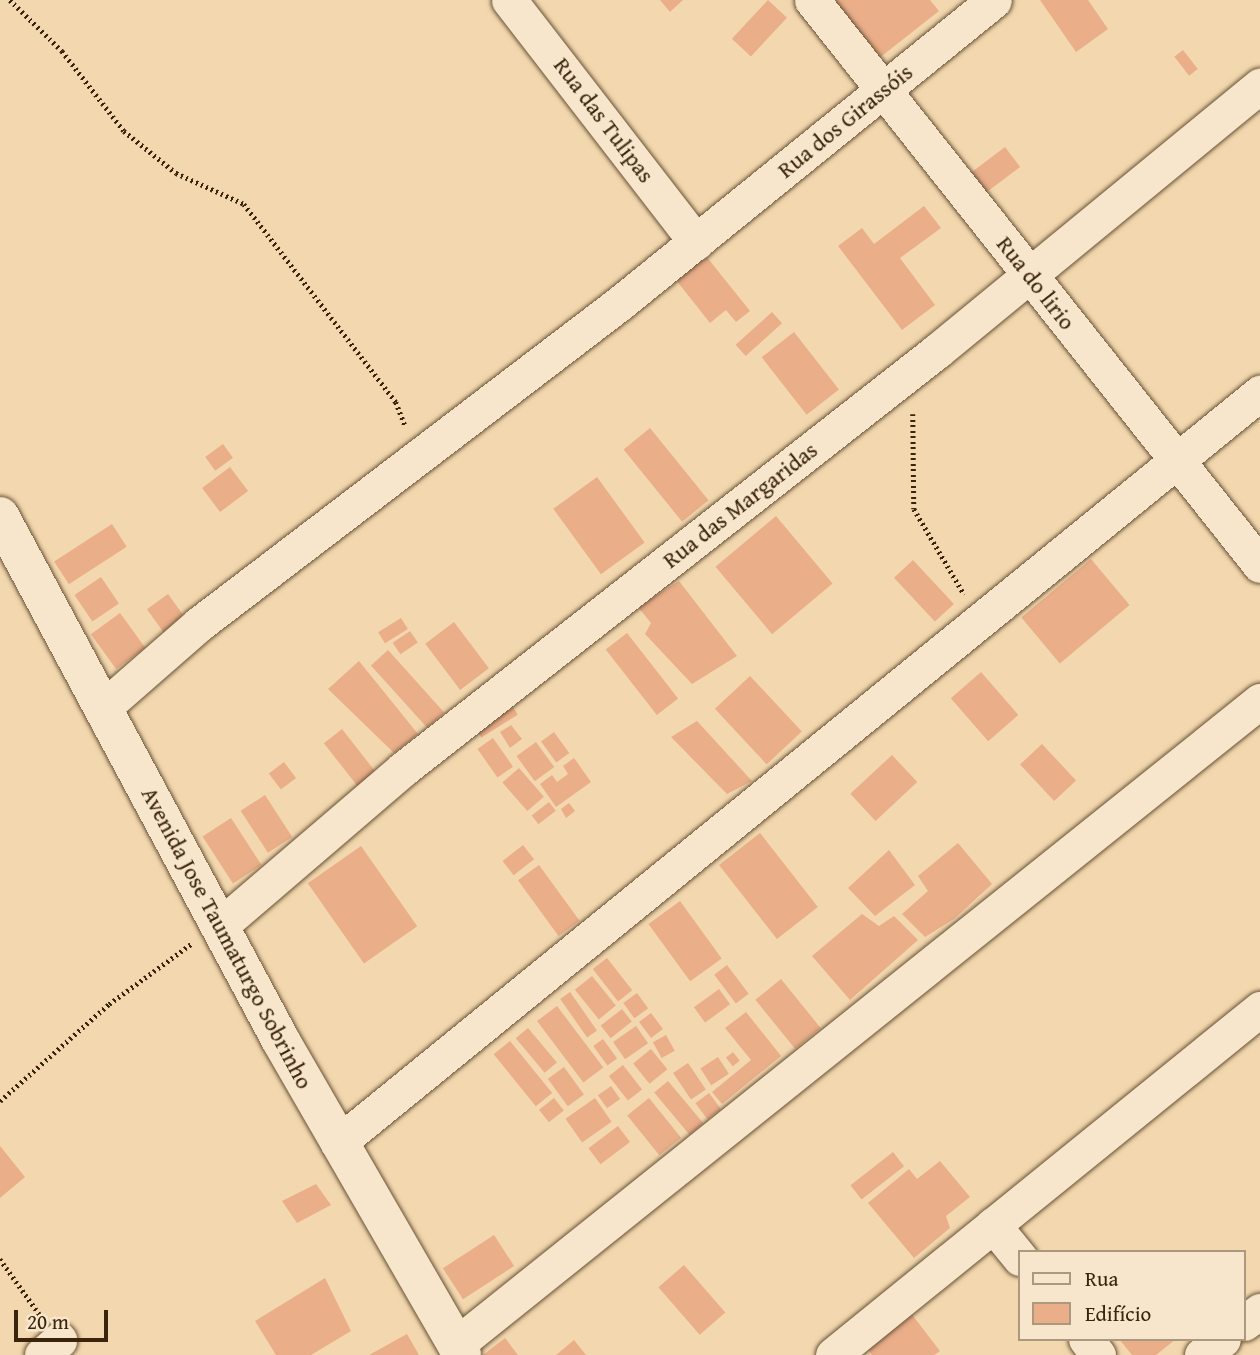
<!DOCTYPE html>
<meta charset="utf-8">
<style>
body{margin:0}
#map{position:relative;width:1260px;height:1355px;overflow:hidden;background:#f3d8af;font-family:"Gentium Book Plus",serif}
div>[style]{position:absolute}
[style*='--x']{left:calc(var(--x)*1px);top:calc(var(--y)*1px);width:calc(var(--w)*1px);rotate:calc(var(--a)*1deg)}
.building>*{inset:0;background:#eaae89;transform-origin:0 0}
.path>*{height:4.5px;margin-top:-2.25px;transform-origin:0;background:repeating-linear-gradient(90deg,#3a240c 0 2px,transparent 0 5.5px)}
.roads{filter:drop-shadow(0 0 2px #685135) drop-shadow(0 0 2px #685135)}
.street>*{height:35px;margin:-17.5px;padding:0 17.5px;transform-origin:17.5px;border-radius:17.5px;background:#f7e6cb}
.secondary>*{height:38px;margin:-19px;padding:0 19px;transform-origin:19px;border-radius:19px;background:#f7e6cb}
span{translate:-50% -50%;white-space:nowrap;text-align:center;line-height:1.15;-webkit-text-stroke:6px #f7e6cb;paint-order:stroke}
.street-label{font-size:23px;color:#3a240c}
.legend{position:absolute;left:1018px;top:1250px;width:228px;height:91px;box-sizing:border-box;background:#f7e6cb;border:2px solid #ab987f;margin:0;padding:9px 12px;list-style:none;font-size:21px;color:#3a240c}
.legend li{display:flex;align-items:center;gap:14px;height:35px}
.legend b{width:35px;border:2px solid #ab987f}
.scale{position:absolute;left:14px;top:1310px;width:94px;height:32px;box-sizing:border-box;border:4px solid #3a240c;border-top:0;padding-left:9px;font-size:21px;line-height:24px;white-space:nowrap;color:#3a240c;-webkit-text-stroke:5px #f7e6cb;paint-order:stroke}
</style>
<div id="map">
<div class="building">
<i style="clip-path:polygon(660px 0,683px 0,670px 12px)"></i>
<i style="left:768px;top:0;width:26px;height:53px;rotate:43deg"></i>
<i style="clip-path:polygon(832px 0,930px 0,939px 11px,878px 59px)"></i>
<i style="clip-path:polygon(1040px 0,1088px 0,1108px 29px,1076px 52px)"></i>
<i style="left:1183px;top:50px;width:24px;height:11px;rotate:52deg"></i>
<i style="left:1005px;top:147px;width:25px;height:44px;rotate:53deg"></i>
<i style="clip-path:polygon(924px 206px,941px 228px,900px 258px,935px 305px,902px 330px,838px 246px,862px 228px,874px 244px)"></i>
<i style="clip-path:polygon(706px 256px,750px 311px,736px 322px,726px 310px,710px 323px,676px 280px)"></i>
<i style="left:772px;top:312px;width:15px;height:49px;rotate:48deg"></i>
<i style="left:794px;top:332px;width:73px;height:41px;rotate:52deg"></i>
<i style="left:650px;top:428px;width:93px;height:34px;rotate:51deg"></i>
<i style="left:223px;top:444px;width:17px;height:22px;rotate:54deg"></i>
<i style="left:230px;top:467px;width:30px;height:35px;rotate:53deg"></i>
<i style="left:597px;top:477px;width:81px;height:54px;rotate:54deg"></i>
<i style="left:776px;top:516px;width:88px;height:79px;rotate:50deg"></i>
<i style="left:112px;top:524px;width:27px;height:69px;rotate:57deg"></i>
<i style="left:1091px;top:559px;width:60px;height:91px;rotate:50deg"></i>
<i style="left:913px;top:560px;width:60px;height:26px;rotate:47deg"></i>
<i style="left:101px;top:577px;width:32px;height:32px;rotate:56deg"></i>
<i style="clip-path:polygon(679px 581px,737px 656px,692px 684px,645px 634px,651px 623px,638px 607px)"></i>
<i style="left:168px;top:594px;width:32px;height:26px;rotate:54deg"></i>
<i style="left:120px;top:613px;width:43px;height:36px;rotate:54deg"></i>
<i style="left:401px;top:618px;width:13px;height:27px;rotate:58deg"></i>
<i style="left:454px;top:622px;width:58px;height:36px;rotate:53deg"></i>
<i style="left:410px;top:631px;width:14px;height:21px;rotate:56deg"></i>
<i style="left:627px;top:633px;width:83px;height:27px;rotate:52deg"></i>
<i style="left:388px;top:650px;width:84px;height:23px;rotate:48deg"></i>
<i style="clip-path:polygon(359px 661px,418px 734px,394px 753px,328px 689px)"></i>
<i style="left:981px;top:672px;width:57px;height:40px;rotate:49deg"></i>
<i style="left:750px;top:676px;width:76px;height:48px;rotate:47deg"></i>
<i style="left:513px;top:707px;width:9px;height:43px;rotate:58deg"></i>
<i style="clip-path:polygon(697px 721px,752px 781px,727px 794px,671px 737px)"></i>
<i style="clip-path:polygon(511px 725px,522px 739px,510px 748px,500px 732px)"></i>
<i style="left:342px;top:729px;width:58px;height:23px;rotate:52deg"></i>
<i style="left:554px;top:732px;width:26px;height:16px;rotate:54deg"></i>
<i style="left:493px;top:738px;width:35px;height:19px;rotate:55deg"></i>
<i style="left:536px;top:742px;width:31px;height:24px;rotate:54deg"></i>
<i style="left:1042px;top:744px;width:50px;height:30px;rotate:47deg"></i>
<i style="left:892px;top:755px;width:37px;height:57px;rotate:47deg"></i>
<i style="clip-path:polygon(574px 758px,591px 782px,556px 807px,540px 784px,552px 775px,557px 782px,568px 774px,563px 766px)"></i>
<i style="left:284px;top:762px;width:20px;height:19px;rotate:53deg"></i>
<i style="left:519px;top:768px;width:38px;height:22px;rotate:49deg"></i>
<i style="left:265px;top:795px;width:50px;height:29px;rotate:57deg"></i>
<i style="left:549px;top:802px;width:11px;height:22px;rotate:52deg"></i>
<i style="clip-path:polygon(569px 803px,575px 811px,566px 818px,561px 809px)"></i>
<i style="left:231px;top:818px;width:56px;height:34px;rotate:57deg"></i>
<i style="left:760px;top:833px;width:94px;height:52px;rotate:52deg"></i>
<i style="clip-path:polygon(958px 843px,992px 884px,954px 919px,925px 937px,902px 914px,928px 891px,918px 876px)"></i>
<i style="left:523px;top:845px;width:18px;height:26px;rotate:52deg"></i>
<i style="left:361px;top:846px;width:98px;height:65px;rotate:55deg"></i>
<i style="clip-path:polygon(889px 850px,915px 885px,875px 916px,848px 888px)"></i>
<i style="left:539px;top:865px;width:69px;height:26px;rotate:54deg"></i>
<i style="left:680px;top:901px;width:71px;height:39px;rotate:54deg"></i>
<i style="clip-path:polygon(862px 914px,879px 926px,894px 916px,918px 940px,850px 1000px,812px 956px)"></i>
<i style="left:607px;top:958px;width:41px;height:18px;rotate:52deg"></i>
<i style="left:727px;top:965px;width:36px;height:16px;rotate:53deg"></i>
<i style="left:592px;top:976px;width:38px;height:22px;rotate:51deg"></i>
<i style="left:781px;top:979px;width:63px;height:33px;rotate:51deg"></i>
<i style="left:719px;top:989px;width:19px;height:31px;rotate:54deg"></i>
<i style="left:570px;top:992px;width:47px;height:12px;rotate:55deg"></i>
<i style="left:637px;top:993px;width:19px;height:17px;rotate:54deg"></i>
<i style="left:557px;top:1006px;width:77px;height:25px;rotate:53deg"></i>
<i style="left:622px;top:1009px;width:16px;height:27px;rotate:52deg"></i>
<i style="clip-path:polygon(746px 1012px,781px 1056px,722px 1104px,712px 1092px,751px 1060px,725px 1028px)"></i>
<i style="left:651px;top:1013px;width:20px;height:15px;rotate:53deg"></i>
<i style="left:636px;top:1026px;width:21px;height:28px;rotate:55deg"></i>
<i style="left:528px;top:1028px;width:45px;height:16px;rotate:50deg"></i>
<i style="left:666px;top:1035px;width:18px;height:15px;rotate:61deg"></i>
<i style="left:603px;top:1039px;width:24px;height:12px;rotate:54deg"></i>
<i style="left:510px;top:1041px;width:67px;height:21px;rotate:51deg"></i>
<i style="left:651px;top:1049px;width:26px;height:23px;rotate:51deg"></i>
<i style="left:733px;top:1052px;width:11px;height:9px;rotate:52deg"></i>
<i style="left:718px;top:1057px;width:20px;height:21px;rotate:57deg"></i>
<i style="left:688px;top:1063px;width:32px;height:18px;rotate:56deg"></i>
<i style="left:623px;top:1065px;width:31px;height:18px;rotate:52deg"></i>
<i style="left:564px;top:1067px;width:34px;height:20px;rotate:54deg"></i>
<i style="left:668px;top:1081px;width:55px;height:18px;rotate:50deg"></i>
<i style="left:611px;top:1086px;width:16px;height:16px;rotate:55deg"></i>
<i style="left:709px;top:1093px;width:20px;height:17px;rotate:53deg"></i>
<i style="left:554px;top:1098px;width:16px;height:19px;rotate:52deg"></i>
<i style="left:595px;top:1098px;width:29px;height:36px;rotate:55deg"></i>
<i style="left:649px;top:1098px;width:51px;height:28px;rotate:51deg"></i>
<i style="left:618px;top:1126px;width:20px;height:37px;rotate:53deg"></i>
<i style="clip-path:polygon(0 1146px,25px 1177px,0 1198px)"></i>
<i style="left:893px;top:1152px;width:18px;height:54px;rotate:52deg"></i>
<i style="clip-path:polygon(940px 1161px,970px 1197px,946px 1216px,950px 1228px,914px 1258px,868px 1203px,909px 1169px,917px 1179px)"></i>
<i style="clip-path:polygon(316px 1184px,331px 1205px,297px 1223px,282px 1201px)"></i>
<i style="left:494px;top:1235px;width:37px;height:61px;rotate:57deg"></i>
<i style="left:684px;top:1265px;width:63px;height:34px;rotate:49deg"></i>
<i style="clip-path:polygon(325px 1278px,351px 1331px,311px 1355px,276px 1355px,255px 1321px)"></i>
<i style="clip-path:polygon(910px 1312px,940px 1351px,934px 1355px,872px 1355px,866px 1346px)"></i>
<i style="clip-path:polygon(407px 1334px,419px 1355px,369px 1355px)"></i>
<i style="clip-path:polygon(505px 1338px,518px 1355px,483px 1355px)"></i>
<i style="clip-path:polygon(1119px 1339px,1176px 1339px,1156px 1355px,1132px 1355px)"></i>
<i style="clip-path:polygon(574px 1340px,586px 1355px,556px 1355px)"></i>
</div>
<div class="path">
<i style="--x:10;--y:0;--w:73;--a:44.4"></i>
<i style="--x:62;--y:51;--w:101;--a:52.2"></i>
<i style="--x:124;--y:131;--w:67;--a:38.9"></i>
<i style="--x:176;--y:173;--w:75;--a:24.5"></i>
<i style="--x:244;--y:204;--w:250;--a:52.5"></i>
<i style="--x:396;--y:402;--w:26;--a:69"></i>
<i style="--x:913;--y:414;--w:95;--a:89.4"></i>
<i style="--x:914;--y:509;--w:99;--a:59.5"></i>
<i style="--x:0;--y:1101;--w:146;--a:-41.7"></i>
<i style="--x:109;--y:1004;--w:102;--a:-36.2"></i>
<i style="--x:0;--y:1259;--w:69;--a:54.5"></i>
</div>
<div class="roads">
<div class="street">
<i style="--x:509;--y:0;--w:306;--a:52.3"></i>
<i style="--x:812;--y:0;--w:721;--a:51.59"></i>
<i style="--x:104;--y:707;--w:126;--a:-41.1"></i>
<i style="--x:199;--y:624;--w:529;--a:-37.32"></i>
<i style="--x:620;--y:303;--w:481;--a:-39"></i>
<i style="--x:221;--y:925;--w:240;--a:-40.6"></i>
<i style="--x:403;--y:769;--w:678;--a:-38.05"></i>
<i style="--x:937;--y:351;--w:418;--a:-39.4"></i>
<i style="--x:338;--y:1143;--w:1189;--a:-39.13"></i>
<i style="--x:993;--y:1225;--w:43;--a:50.7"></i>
<i style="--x:1244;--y:1323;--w:20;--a:-37"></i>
<i style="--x:1086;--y:1339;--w:20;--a:53"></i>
<i style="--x:457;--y:1344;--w:1029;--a:-38.69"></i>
<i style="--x:42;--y:1355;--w:23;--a:-41"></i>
<i style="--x:833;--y:1355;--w:550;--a:-39.02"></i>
<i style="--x:1202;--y:1355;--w:26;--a:-37"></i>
</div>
<div class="secondary">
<i style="--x:0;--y:516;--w:595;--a:61.84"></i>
<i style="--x:281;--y:1041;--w:362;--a:60"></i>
</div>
</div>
<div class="street-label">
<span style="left:604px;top:120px;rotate:53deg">Rua das Tulipas</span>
<span style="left:845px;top:121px;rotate:-39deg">Rua dos Girassóis</span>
<span style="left:1036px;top:283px;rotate:52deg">Rua do lirio</span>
<span style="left:740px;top:505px;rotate:-38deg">Rua das Margaridas</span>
<span style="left:227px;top:938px;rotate:62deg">Avenida Jose Taumaturgo Sobrinho</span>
</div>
<ul class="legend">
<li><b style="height:9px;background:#f7e6cb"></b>Rua</li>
<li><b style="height:19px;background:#eaae89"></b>Edifício</li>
</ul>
<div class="scale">20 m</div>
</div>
